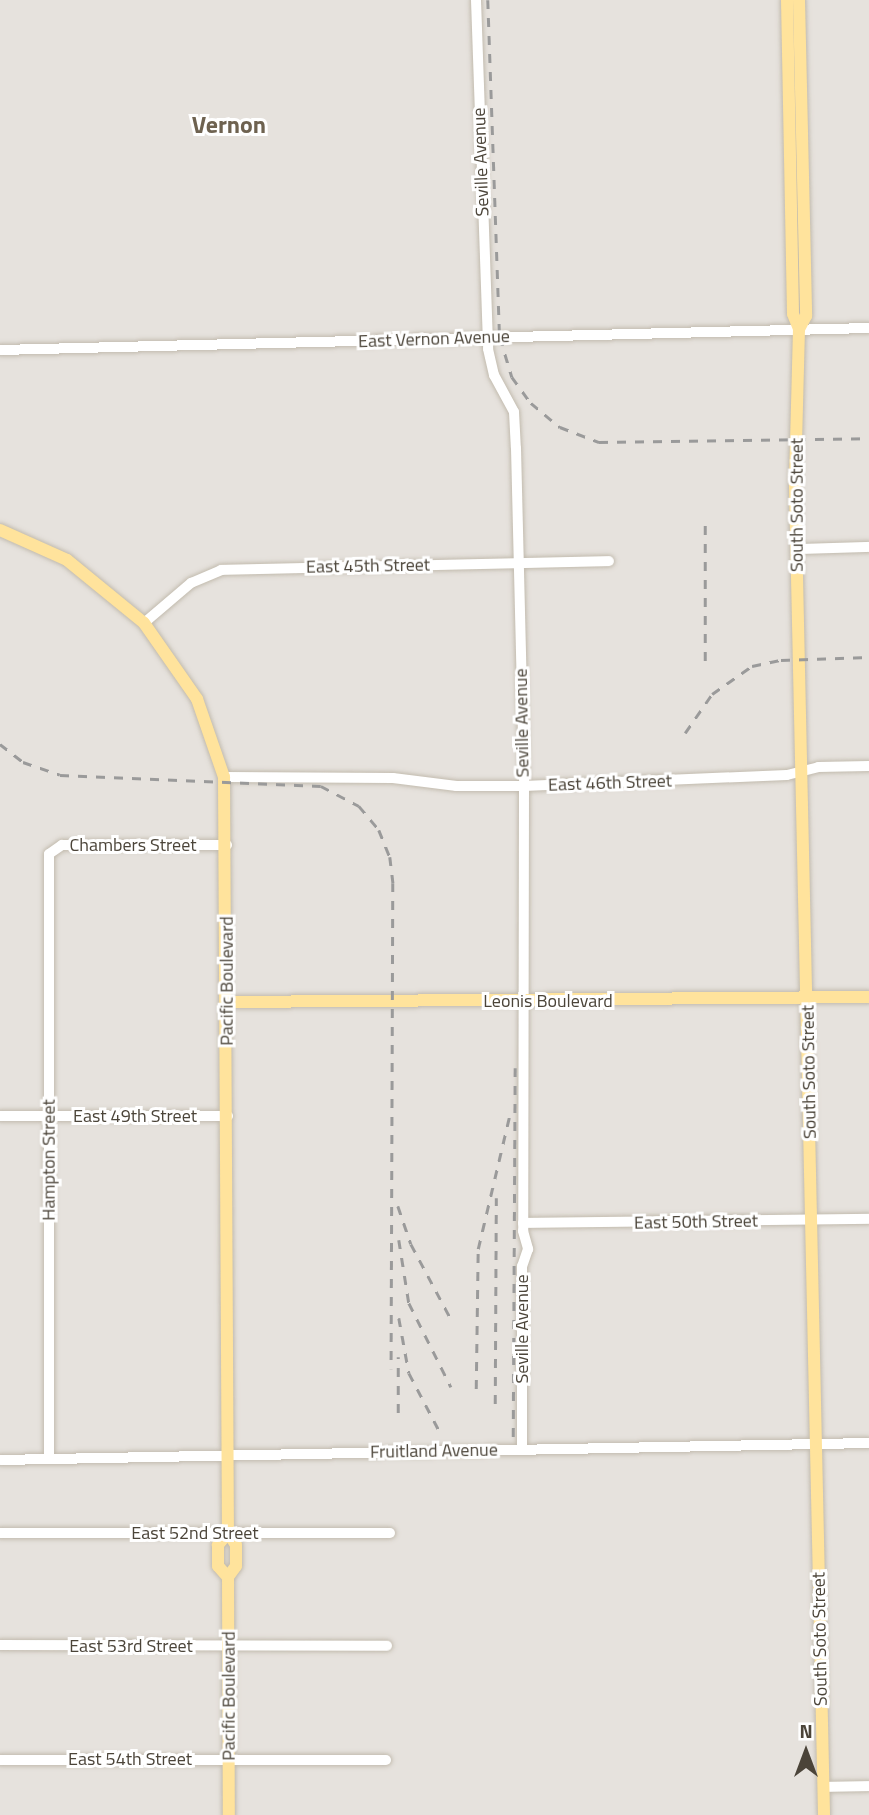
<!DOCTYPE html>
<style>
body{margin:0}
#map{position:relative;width:869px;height:1815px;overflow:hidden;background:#f6f3ec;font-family:"Titillium Web",sans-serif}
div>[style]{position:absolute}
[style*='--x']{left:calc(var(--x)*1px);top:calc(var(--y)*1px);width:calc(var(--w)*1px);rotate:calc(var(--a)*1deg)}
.industrial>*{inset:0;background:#e6e2dd;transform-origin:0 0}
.roads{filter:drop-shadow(0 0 2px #c2bbae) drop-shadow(0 0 2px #c2bbae)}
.minor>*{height:10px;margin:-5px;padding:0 5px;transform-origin:5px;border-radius:5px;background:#fff}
.major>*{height:12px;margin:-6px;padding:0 6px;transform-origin:6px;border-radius:6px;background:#ffe39c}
.rail>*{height:2.5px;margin-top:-1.25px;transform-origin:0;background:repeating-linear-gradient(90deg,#9a9a9a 0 9px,transparent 0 18px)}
span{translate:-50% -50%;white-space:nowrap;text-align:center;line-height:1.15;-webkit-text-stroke:6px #fff;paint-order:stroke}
.street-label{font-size:18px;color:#4b4439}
.district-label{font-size:24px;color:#6e6250;font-weight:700}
.north{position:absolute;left:771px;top:1717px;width:70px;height:70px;-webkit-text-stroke:5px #fff;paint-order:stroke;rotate:0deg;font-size:19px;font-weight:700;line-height:28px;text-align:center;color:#4b4439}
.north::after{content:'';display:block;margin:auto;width:24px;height:32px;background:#4b4439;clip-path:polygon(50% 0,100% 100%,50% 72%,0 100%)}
</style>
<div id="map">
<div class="industrial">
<i style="left:0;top:0;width:869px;height:1815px"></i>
</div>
<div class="roads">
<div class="minor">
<i style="--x:476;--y:0;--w:349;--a:88"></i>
<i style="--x:488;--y:349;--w:27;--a:77"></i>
<i style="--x:494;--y:375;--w:42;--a:61.6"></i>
<i style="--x:514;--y:412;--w:36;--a:87"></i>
<i style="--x:516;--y:448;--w:338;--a:88.6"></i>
<i style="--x:524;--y:786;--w:445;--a:90.1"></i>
<i style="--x:523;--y:1231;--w:19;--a:74"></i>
<i style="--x:528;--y:1249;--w:18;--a:109"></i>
<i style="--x:522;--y:1266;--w:183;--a:90"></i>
<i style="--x:0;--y:350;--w:869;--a:-1.45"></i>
<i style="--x:797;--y:549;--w:72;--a:-1.6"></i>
<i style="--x:144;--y:623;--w:62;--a:-40.4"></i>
<i style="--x:191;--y:583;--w:33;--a:-23"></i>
<i style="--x:221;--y:570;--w:388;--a:-1.3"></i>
<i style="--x:224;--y:777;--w:169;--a:0.3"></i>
<i style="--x:393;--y:778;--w:64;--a:7.2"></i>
<i style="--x:456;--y:786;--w:68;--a:0"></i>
<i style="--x:524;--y:786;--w:263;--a:-2.4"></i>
<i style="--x:787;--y:775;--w:32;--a:-14"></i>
<i style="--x:818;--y:767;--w:51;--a:-1.1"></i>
<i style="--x:0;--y:1116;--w:228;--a:0"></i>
<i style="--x:523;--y:1223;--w:346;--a:-0.7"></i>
<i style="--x:49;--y:1459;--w:605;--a:-90"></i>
<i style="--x:49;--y:854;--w:16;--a:-35"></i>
<i style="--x:62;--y:845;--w:165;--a:0"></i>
<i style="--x:0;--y:1460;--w:869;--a:-1.12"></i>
<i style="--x:0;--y:1533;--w:390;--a:0"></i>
<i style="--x:0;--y:1645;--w:387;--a:0.1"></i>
<i style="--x:0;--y:1760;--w:386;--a:0"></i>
<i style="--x:823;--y:1787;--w:46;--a:-1.2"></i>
</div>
<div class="major">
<i style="--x:787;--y:0;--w:314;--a:88.9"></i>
<i style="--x:793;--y:314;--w:16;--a:68"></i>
<i style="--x:799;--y:329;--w:156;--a:91.5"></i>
<i style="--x:795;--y:485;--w:1330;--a:88.75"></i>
<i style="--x:799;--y:0;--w:316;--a:88.7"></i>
<i style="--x:806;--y:316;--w:15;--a:118"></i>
<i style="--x:0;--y:530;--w:73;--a:24.1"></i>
<i style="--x:67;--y:560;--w:99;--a:39.3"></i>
<i style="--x:144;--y:623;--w:93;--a:55.1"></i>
<i style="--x:197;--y:699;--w:83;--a:70.9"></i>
<i style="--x:224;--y:777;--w:756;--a:89.7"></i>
<i style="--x:228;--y:1533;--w:14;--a:56"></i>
<i style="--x:236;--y:1545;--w:21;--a:90"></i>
<i style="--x:236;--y:1566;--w:14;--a:126"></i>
<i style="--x:228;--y:1577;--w:238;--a:89.8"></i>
<i style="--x:227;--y:1002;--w:642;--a:-0.45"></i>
<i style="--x:228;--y:1533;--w:16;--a:130"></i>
<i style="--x:218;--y:1545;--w:21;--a:90"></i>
<i style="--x:218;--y:1566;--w:15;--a:48"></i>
</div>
</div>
<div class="rail">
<i style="--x:488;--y:0;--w:337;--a:88"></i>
<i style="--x:500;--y:337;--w:42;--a:73.3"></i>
<i style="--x:512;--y:377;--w:32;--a:54"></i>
<i style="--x:531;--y:403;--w:38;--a:40"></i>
<i style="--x:560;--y:427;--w:42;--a:21"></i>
<i style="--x:599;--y:442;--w:270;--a:-0.8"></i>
<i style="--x:705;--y:661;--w:139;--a:-90"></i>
<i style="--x:685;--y:733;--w:47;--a:-55.3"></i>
<i style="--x:712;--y:694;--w:49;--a:-35"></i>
<i style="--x:752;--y:666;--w:30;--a:-12"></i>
<i style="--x:781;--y:660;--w:88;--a:-2"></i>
<i style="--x:0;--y:744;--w:29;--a:38"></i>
<i style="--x:23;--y:762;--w:39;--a:19"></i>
<i style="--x:60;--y:775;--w:261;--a:2.4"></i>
<i style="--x:321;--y:786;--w:43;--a:27.8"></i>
<i style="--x:359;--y:806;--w:31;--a:50"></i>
<i style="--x:379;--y:830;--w:29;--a:68"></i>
<i style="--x:390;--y:857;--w:26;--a:83"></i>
<i style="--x:393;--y:883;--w:486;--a:90.2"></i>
<i style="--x:398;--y:1206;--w:40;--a:71.1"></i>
<i style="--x:411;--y:1244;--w:85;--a:61.9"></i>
<i style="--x:399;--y:1240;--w:64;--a:81"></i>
<i style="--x:409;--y:1303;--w:94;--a:63.4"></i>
<i style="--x:399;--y:1318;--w:56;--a:79.7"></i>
<i style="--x:409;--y:1373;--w:67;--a:62.3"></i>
<i style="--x:476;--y:1389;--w:140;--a:-89.2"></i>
<i style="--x:478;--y:1249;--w:135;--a:-76.7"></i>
<i style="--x:495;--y:1404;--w:206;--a:-89.7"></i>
<i style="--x:398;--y:1413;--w:56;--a:-90"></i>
<i style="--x:513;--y:1437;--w:369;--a:-89.7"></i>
</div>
<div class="street-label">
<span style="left:481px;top:162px;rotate:-92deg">Seville Avenue</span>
<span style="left:434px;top:339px;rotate:-2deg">East Vernon Avenue</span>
<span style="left:797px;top:505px;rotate:-90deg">South Soto Street</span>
<span style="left:368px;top:566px;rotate:-1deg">East 45th Street</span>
<span style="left:522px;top:723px;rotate:-91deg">Seville Avenue</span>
<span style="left:610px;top:783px;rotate:-2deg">East 46th Street</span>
<span style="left:133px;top:845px">Chambers Street</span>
<span style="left:227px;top:981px;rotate:-90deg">Pacific Boulevard</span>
<span style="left:548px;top:1001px">Leonis Boulevard</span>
<span style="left:809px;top:1072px;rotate:-91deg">South Soto Street</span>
<span style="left:135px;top:1116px">East 49th Street</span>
<span style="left:49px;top:1160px;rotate:-90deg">Hampton Street</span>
<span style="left:696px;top:1222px;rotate:-1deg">East 50th Street</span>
<span style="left:522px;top:1329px;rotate:-90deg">Seville Avenue</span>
<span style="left:434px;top:1451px;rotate:-1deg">Fruitland Avenue</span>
<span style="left:195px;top:1533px">East 52nd Street</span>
<span style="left:820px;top:1639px;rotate:-91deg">South Soto Street</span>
<span style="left:131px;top:1646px">East 53rd Street</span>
<span style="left:229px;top:1696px;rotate:-90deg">Pacific Boulevard</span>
<span style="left:130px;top:1759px">East 54th Street</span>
</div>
<div class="district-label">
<span style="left:229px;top:125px">Vernon</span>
</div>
<div class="north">N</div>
</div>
